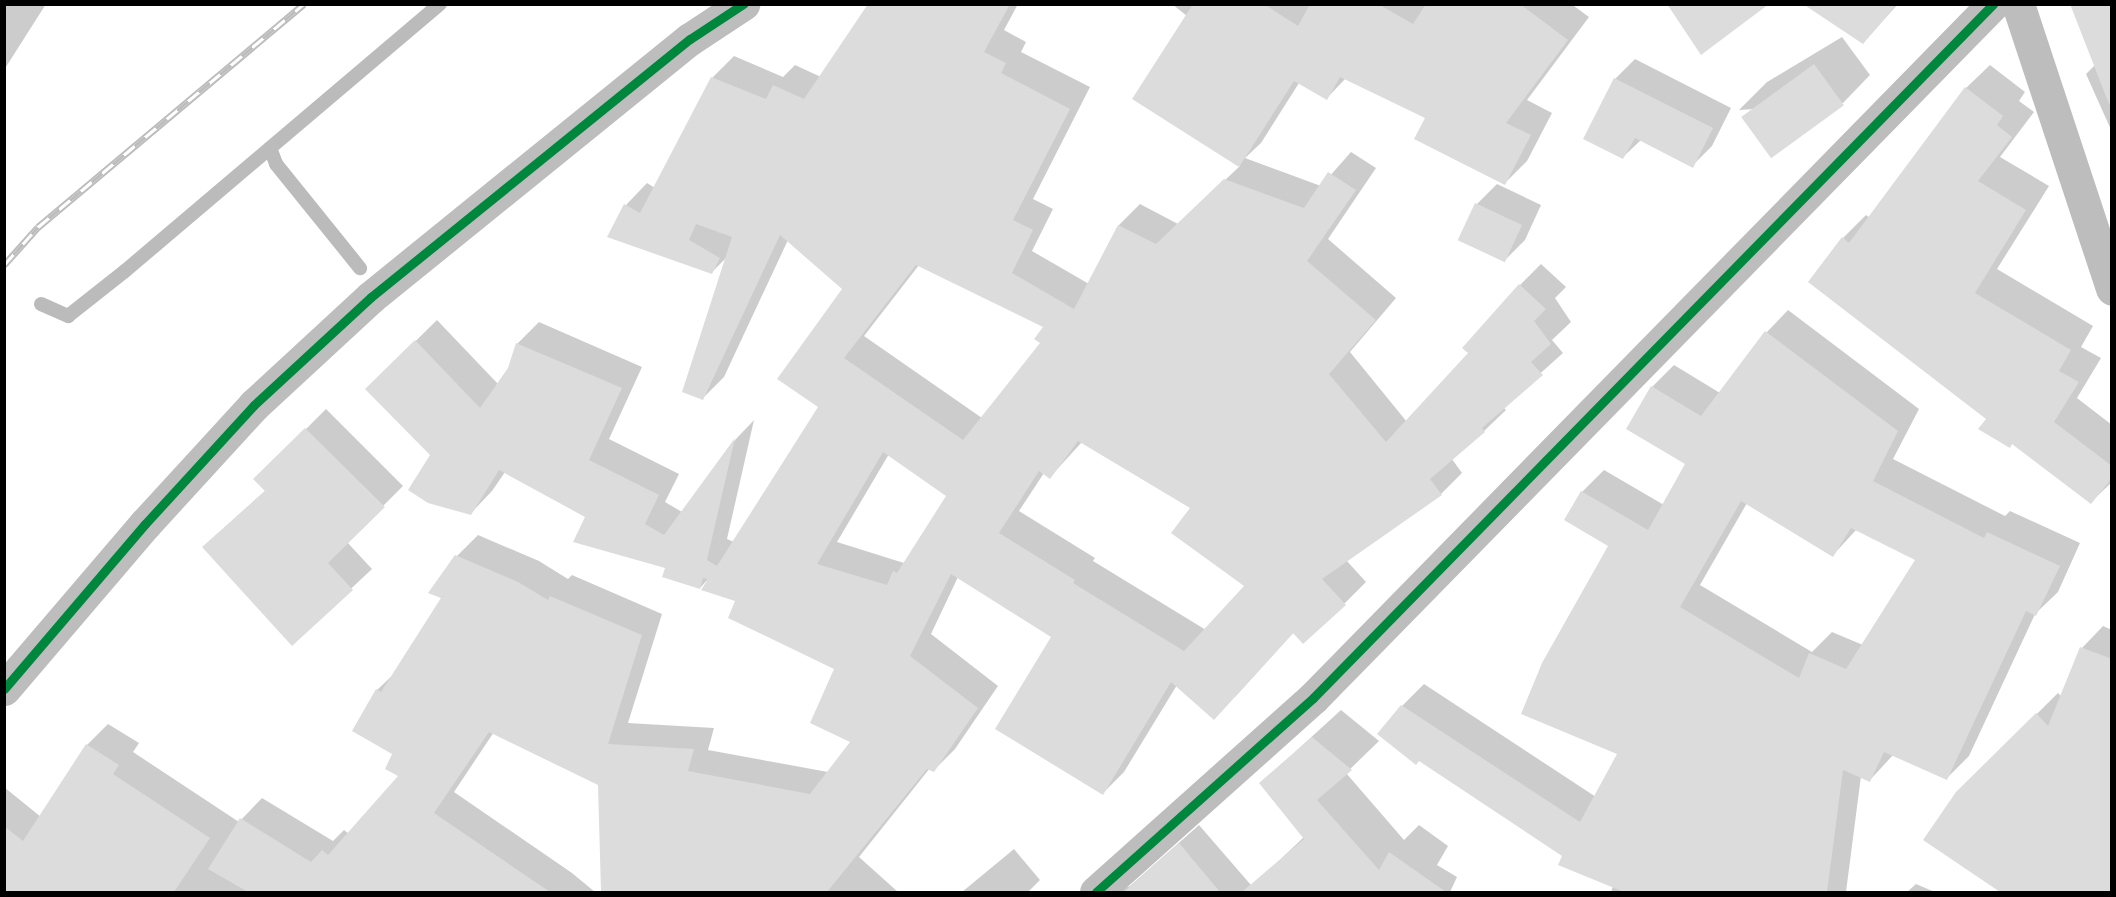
<!DOCTYPE html>
<style>
body{margin:0}
#map{position:relative;width:2116px;height:897px;overflow:hidden;background:#fff;font-family:"Nunito Sans",sans-serif}
div>[style]{position:absolute}
[style*='--x']{left:calc(var(--x)*1px);top:calc(var(--y)*1px);width:calc(var(--w)*1px);rotate:calc(var(--a)*1deg)}
.shadow>*{inset:0;background:#0003}
.stream>*{height:14px;margin:-7px;padding:0 7px;transform-origin:7px;border-radius:7px;background:#bbb}
.building>*{inset:0;background:#dcdcdc;transform-origin:0 0}
.minor>*{height:33px;margin:-16.5px;padding:0 16.5px;transform-origin:16.5px;border-radius:16.5px;background:#bdbdbd}
.rail>*{height:7px;margin-top:-3.5px;transform-origin:0;background:repeating-linear-gradient(90deg,#fff 0 14px,#bdbdbd 0 28px);box-sizing:border-box;border-block:2px solid #bdbdbd}
.cycleway>*{height:9px;margin:-4.5px;padding:0 4.5px;transform-origin:4.5px;border-radius:4.5px;background:#00873e}
span{translate:-50% -50%;white-space:nowrap;text-align:center;line-height:1.15;-webkit-text-stroke:4.5px #fff;paint-order:stroke}
.frame{position:absolute;inset:0;border:6px solid #000;pointer-events:none}
</style>
<div id="map">
<div class="shadow">
<i style="clip-path:polygon(4px 4px,46px 4px,4px 70px)"></i>
<i style="clip-path:polygon(evenodd,903px 4px,1018px 4px,1004px 30px,1026px 42px,1021px 52px,1090px 87px,1033px 199px,1053px 209px,1032px 251px,1089px 284px,1119px 225px,1140px 204px,1178px 224px,1240px 166px,1187px 16px,1172px 4px,1576px 4px,1574px 6px,1589px 17px,1527px 100px,1552px 113px,1527px 161px,1505px 183px,1427px 117px,1346px 78px,1327px 98px,1299px 83px,1261px 143px,1245px 158px,1321px 186px,1351px 152px,1376px 168px,1328px 239px,1396px 298px,1350px 352px,1407px 422px,1471px 353px,1520px 285px,1541px 264px,1566px 287px,1555px 298px,1571px 322px,1552px 340px,1563px 353px,1503px 407px,1506px 410px,1484px 431px,1452px 459px,1462px 473px,1441px 494px,1346px 560px,1366px 582px,1345px 603px,1294px 632px,1235px 697px,1177px 685px,1124px 772px,1103px 793px,1053px 636px,958px 577px,931px 634px,998px 686px,955px 749px,934px 770px,930px 768px,859px 857px,898px 892px,603px 892px,600px 784px,494px 732px,454px 792px,572px 873px,595px 892px,162px 892px,126px 868px,105px 892px,4px 892px,4px 787px,41px 817px,87px 745px,108px 724px,139px 743px,133px 752px,239px 822px,262px 798px,333px 841px,344px 830px,349px 834px,401px 776px,377px 690px,396px 672px,443px 597px,457px 556px,478px 535px,539px 561px,568px 579px,572px 575px,662px 614px,628px 723px,714px 728px,708px 750px,828px 772px,853px 741px,835px 668px,709px 578px,700px 588px,587px 516px,505px 472px,492px 491px,471px 513px,431px 455px,367px 389px,437px 320px,498px 384px,509px 369px,517px 344px,539px 322px,642px 367px,609px 439px,679px 474px,665px 502px,682px 512px,736px 439px,754px 420px,727px 539px,734px 542px,820px 407px,844px 288px,788px 240px,724px 377px,703px 398px,727px 257px,712px 272px,609px 237px,626px 205px,647px 183px,655px 188px,712px 78px,734px 56px,783px 77px,795px 65px,821px 77px,903px 4px,919px 265px,1045px 326px,1042px 343px,982px 418px,864px 336px,919px 265px,903px 4px,1082px 442px,1192px 508px,1246px 586px,1206px 630px,1093px 561px,1095px 558px,1019px 511px,1044px 473px,1050px 477px,1082px 442px,903px 4px,889px 454px,948px 495px,904px 563px,837px 542px,889px 454px)"></i>
<i style="clip-path:polygon(1806px 4px,1898px 4px,1863px 43px)"></i>
<i style="clip-path:polygon(2112px 4px,2112px 132px,2086px 74px,2095px 65px)"></i>
<i style="clip-path:polygon(1842px 37px,1870px 75px,1843px 103px,1739px 110px,1767px 82px)"></i>
<i style="clip-path:polygon(1635px 59px,1731px 108px,1712px 146px,1692px 166px,1641px 140px,1623px 157px,1615px 79px)"></i>
<i style="clip-path:polygon(1990px 65px,2025px 92px,2019px 101px,2034px 112px,2000px 157px,2049px 186px,1997px 269px,2093px 326px,2081px 347px,2101px 358px,2077px 398px,2112px 425px,2112px 482px,2091px 502px,1988px 419px,1843px 238px,1866px 215px,1870px 218px,1966px 88px)"></i>
<i style="clip-path:polygon(1497px 184px,1541px 205px,1525px 240px,1505px 260px,1477px 204px)"></i>
<i style="clip-path:polygon(evenodd,1788px 310px,1919px 409px,1893px 459px,2005px 516px,2010px 511px,2080px 543px,2058px 592px,2035px 614px,1969px 756px,1947px 778px,1894px 754px,1870px 780px,1861px 776px,1846px 892px,1611px 892px,1613px 886px,1564px 855px,1402px 706px,1424px 684px,1596px 797px,1620px 753px,1610px 545px,1582px 492px,1604px 470px,1664px 505px,1687px 464px,1652px 387px,1674px 365px,1720px 393px,1767px 332px,1788px 310px,1747px 503px,1833px 555px,1857px 529px,1917px 560px,1863px 645px,1832px 632px,1812px 652px,1700px 585px,1747px 503px)"></i>
<i style="clip-path:polygon(326px 409px,403px 486px,347px 542px,372px 569px,292px 644px,224px 528px,266px 490px,256px 479px)"></i>
<i style="clip-path:polygon(2103px 626px,2112px 630px,2112px 892px,2003px 892px,1925px 839px,1957px 793px,2058px 693px,2062px 697px,2082px 648px)"></i>
<i style="clip-path:polygon(1341px 710px,1379px 741px,1346px 773px,1404px 840px,1419px 825px,1448px 846px,1437px 865px,1457px 877px,1450px 892px,1278px 892px,1263px 876px,1304px 837px,1261px 783px)"></i>
<i style="clip-path:polygon(1199px 825px,1257px 892px,1115px 892px,1130px 886px)"></i>
<i style="clip-path:polygon(1014px 849px,1040px 880px,1028px 892px,962px 892px)"></i>
<i style="clip-path:polygon(1916px 884px,1935px 892px,1907px 892px)"></i>
</div>
<div class="stream">
<i style="--x:270;--y:148;--w:17;--a:69"></i>
<i style="--x:276;--y:164;--w:134;--a:51.1"></i>
<i style="--x:41;--y:304;--w:30;--a:24"></i>
<i style="--x:68;--y:316;--w:73;--a:-38.3"></i>
<i style="--x:125;--y:271;--w:413;--a:-40.3"></i>
</div>
<div class="building">
<i style="clip-path:polygon(evenodd,868px 4px,1010px 4px,984px 52px,1006px 63px,1001px 73px,1070px 109px,1013px 220px,1033px 230px,1012px 273px,1074px 309px,1118px 225px,1156px 244px,1224px 179px,1304px 208px,1328px 172px,1356px 190px,1307px 261px,1376px 320px,1329px 374px,1386px 442px,1468px 353px,1462px 348px,1519px 284px,1546px 309px,1534px 321px,1551px 344px,1531px 362px,1543px 375px,1482px 428px,1485px 432px,1430px 479px,1442px 495px,1322px 579px,1346px 605px,1303px 644px,1293px 633px,1214px 720px,1171px 682px,1103px 795px,995px 729px,1051px 637px,951px 574px,910px 656px,978px 708px,934px 772px,927px 769px,827px 892px,601px 892px,598px 785px,489px 732px,434px 813px,550px 892px,248px 892px,208px 869px,240px 818px,311px 862px,322px 850px,328px 855px,398px 776px,385px 769px,392px 754px,352px 731px,376px 689px,381px 692px,441px 598px,428px 593px,455px 555px,518px 582px,548px 600px,550px 596px,642px 635px,608px 744px,694px 749px,688px 771px,810px 794px,850px 742px,810px 723px,834px 669px,728px 618px,735px 601px,701px 590px,708px 579px,703px 578px,700px 589px,662px 577px,665px 568px,573px 542px,585px 517px,499px 470px,471px 515px,428px 503px,408px 490px,430px 455px,365px 389px,415px 340px,480px 408px,508px 368px,516px 343px,622px 388px,589px 460px,659px 495px,645px 524px,664px 535px,735px 438px,707px 560px,717px 566px,818px 407px,777px 379px,842px 289px,780px 235px,703px 400px,682px 392px,732px 237px,696px 224px,689px 240px,720px 258px,712px 274px,607px 237px,624px 204px,640px 213px,711px 77px,766px 99px,773px 85px,804px 99px,868px 4px,916px 265px,1043px 327px,1034px 339px,1040px 343px,963px 440px,844px 358px,916px 265px,868px 4px,1078px 441px,1190px 508px,1171px 533px,1244px 586px,1184px 651px,1073px 583px,1075px 580px,999px 533px,1039px 471px,1050px 479px,1078px 441px,868px 4px,883px 452px,946px 496px,897px 573px,893px 571px,887px 585px,817px 564px,883px 452px)"></i>
<i style="clip-path:polygon(1193px 4px,1264px 4px,1298px 26px,1310px 4px,1378px 4px,1413px 24px,1426px 4px,1520px 4px,1568px 40px,1506px 123px,1531px 135px,1505px 185px,1414px 139px,1425px 118px,1340px 77px,1327px 100px,1294px 81px,1239px 167px,1132px 99px)"></i>
<i style="clip-path:polygon(1667px 4px,1769px 4px,1701px 55px)"></i>
<i style="clip-path:polygon(1803px 4px,1897px 4px,1863px 44px)"></i>
<i style="clip-path:polygon(2070px 4px,2112px 4px,2112px 104px,2109px 104px)"></i>
<i style="left:1814px;top:64px;width:51px;height:90px;rotate:54deg"></i>
<i style="clip-path:polygon(1614px 78px,1713px 128px,1693px 168px,1635px 138px,1623px 159px,1583px 139px)"></i>
<i style="clip-path:polygon(1965px 87px,2003px 116px,1997px 125px,2012px 137px,1978px 181px,2026px 210px,1975px 293px,2071px 350px,2059px 371px,2079px 382px,2054px 422px,2112px 466px,2112px 478px,2091px 504px,2012px 444px,2010px 448px,1978px 429px,1986px 419px,1808px 282px,1842px 237px,1849px 243px)"></i>
<i style="left:1475px;top:203px;width:52px;height:41px;rotate:25deg"></i>
<i style="clip-path:polygon(evenodd,1765px 331px,1898px 431px,1873px 481px,1984px 538px,1987px 532px,2060px 566px,2036px 616px,2026px 611px,1947px 780px,1884px 752px,1870px 782px,1843px 770px,1827px 892px,1624px 892px,1558px 865px,1562px 856px,1419px 761px,1416px 765px,1377px 734px,1401px 705px,1580px 822px,1617px 754px,1521px 714px,1542px 663px,1608px 546px,1564px 520px,1581px 491px,1648px 530px,1685px 464px,1626px 429px,1651px 386px,1701px 416px,1765px 331px,1741px 501px,1833px 557px,1851px 528px,1915px 560px,1846px 669px,1809px 653px,1799px 678px,1680px 607px,1741px 501px)"></i>
<i style="clip-path:polygon(305px 428px,385px 507px,328px 563px,353px 590px,292px 646px,202px 547px,265px 491px,253px 479px)"></i>
<i style="clip-path:polygon(2080px 647px,2112px 659px,2112px 892px,2000px 892px,1923px 840px,1956px 792px,2036px 713px,2048px 726px)"></i>
<i style="clip-path:polygon(1312px 737px,1352px 770px,1317px 800px,1379px 870px,1389px 852px,1446px 892px,1242px 892px,1304px 839px,1259px 783px)"></i>
<i style="clip-path:polygon(86px 744px,119px 765px,113px 774px,210px 838px,174px 892px,4px 892px,4px 826px,23px 841px)"></i>
<i style="clip-path:polygon(1179px 843px,1220px 892px,1124px 892px)"></i>
</div>
<div class="minor">
<i style="--x:2018;--y:4;--w:300;--a:71.7"></i>
<i style="--x:4;--y:689;--w:217;--a:-49.5"></i>
<i style="--x:145;--y:524;--w:161;--a:-47.5"></i>
<i style="--x:254;--y:405;--w:159;--a:-42.7"></i>
<i style="--x:371;--y:297;--w:410;--a:-39"></i>
<i style="--x:690;--y:39;--w:64;--a:-33.4"></i>
<i style="--x:1096;--y:892;--w:291;--a:-41.8"></i>
<i style="--x:1313;--y:698;--w:972;--a:-45.58"></i>
</div>
<div class="rail">
<i style="--x:4;--y:265;--w:51;--a:-48.2"></i>
<i style="--x:38;--y:227;--w:347;--a:-40"></i>
</div>
<div class="cycleway">
<i style="--x:4;--y:689;--w:217;--a:-49.5"></i>
<i style="--x:145;--y:524;--w:161;--a:-47.5"></i>
<i style="--x:254;--y:405;--w:159;--a:-42.7"></i>
<i style="--x:371;--y:297;--w:410;--a:-39"></i>
<i style="--x:690;--y:39;--w:64;--a:-33.4"></i>
<i style="--x:1096;--y:892;--w:291;--a:-41.8"></i>
<i style="--x:1313;--y:698;--w:972;--a:-45.58"></i>
</div>
<div class="frame"></div>
</div>
